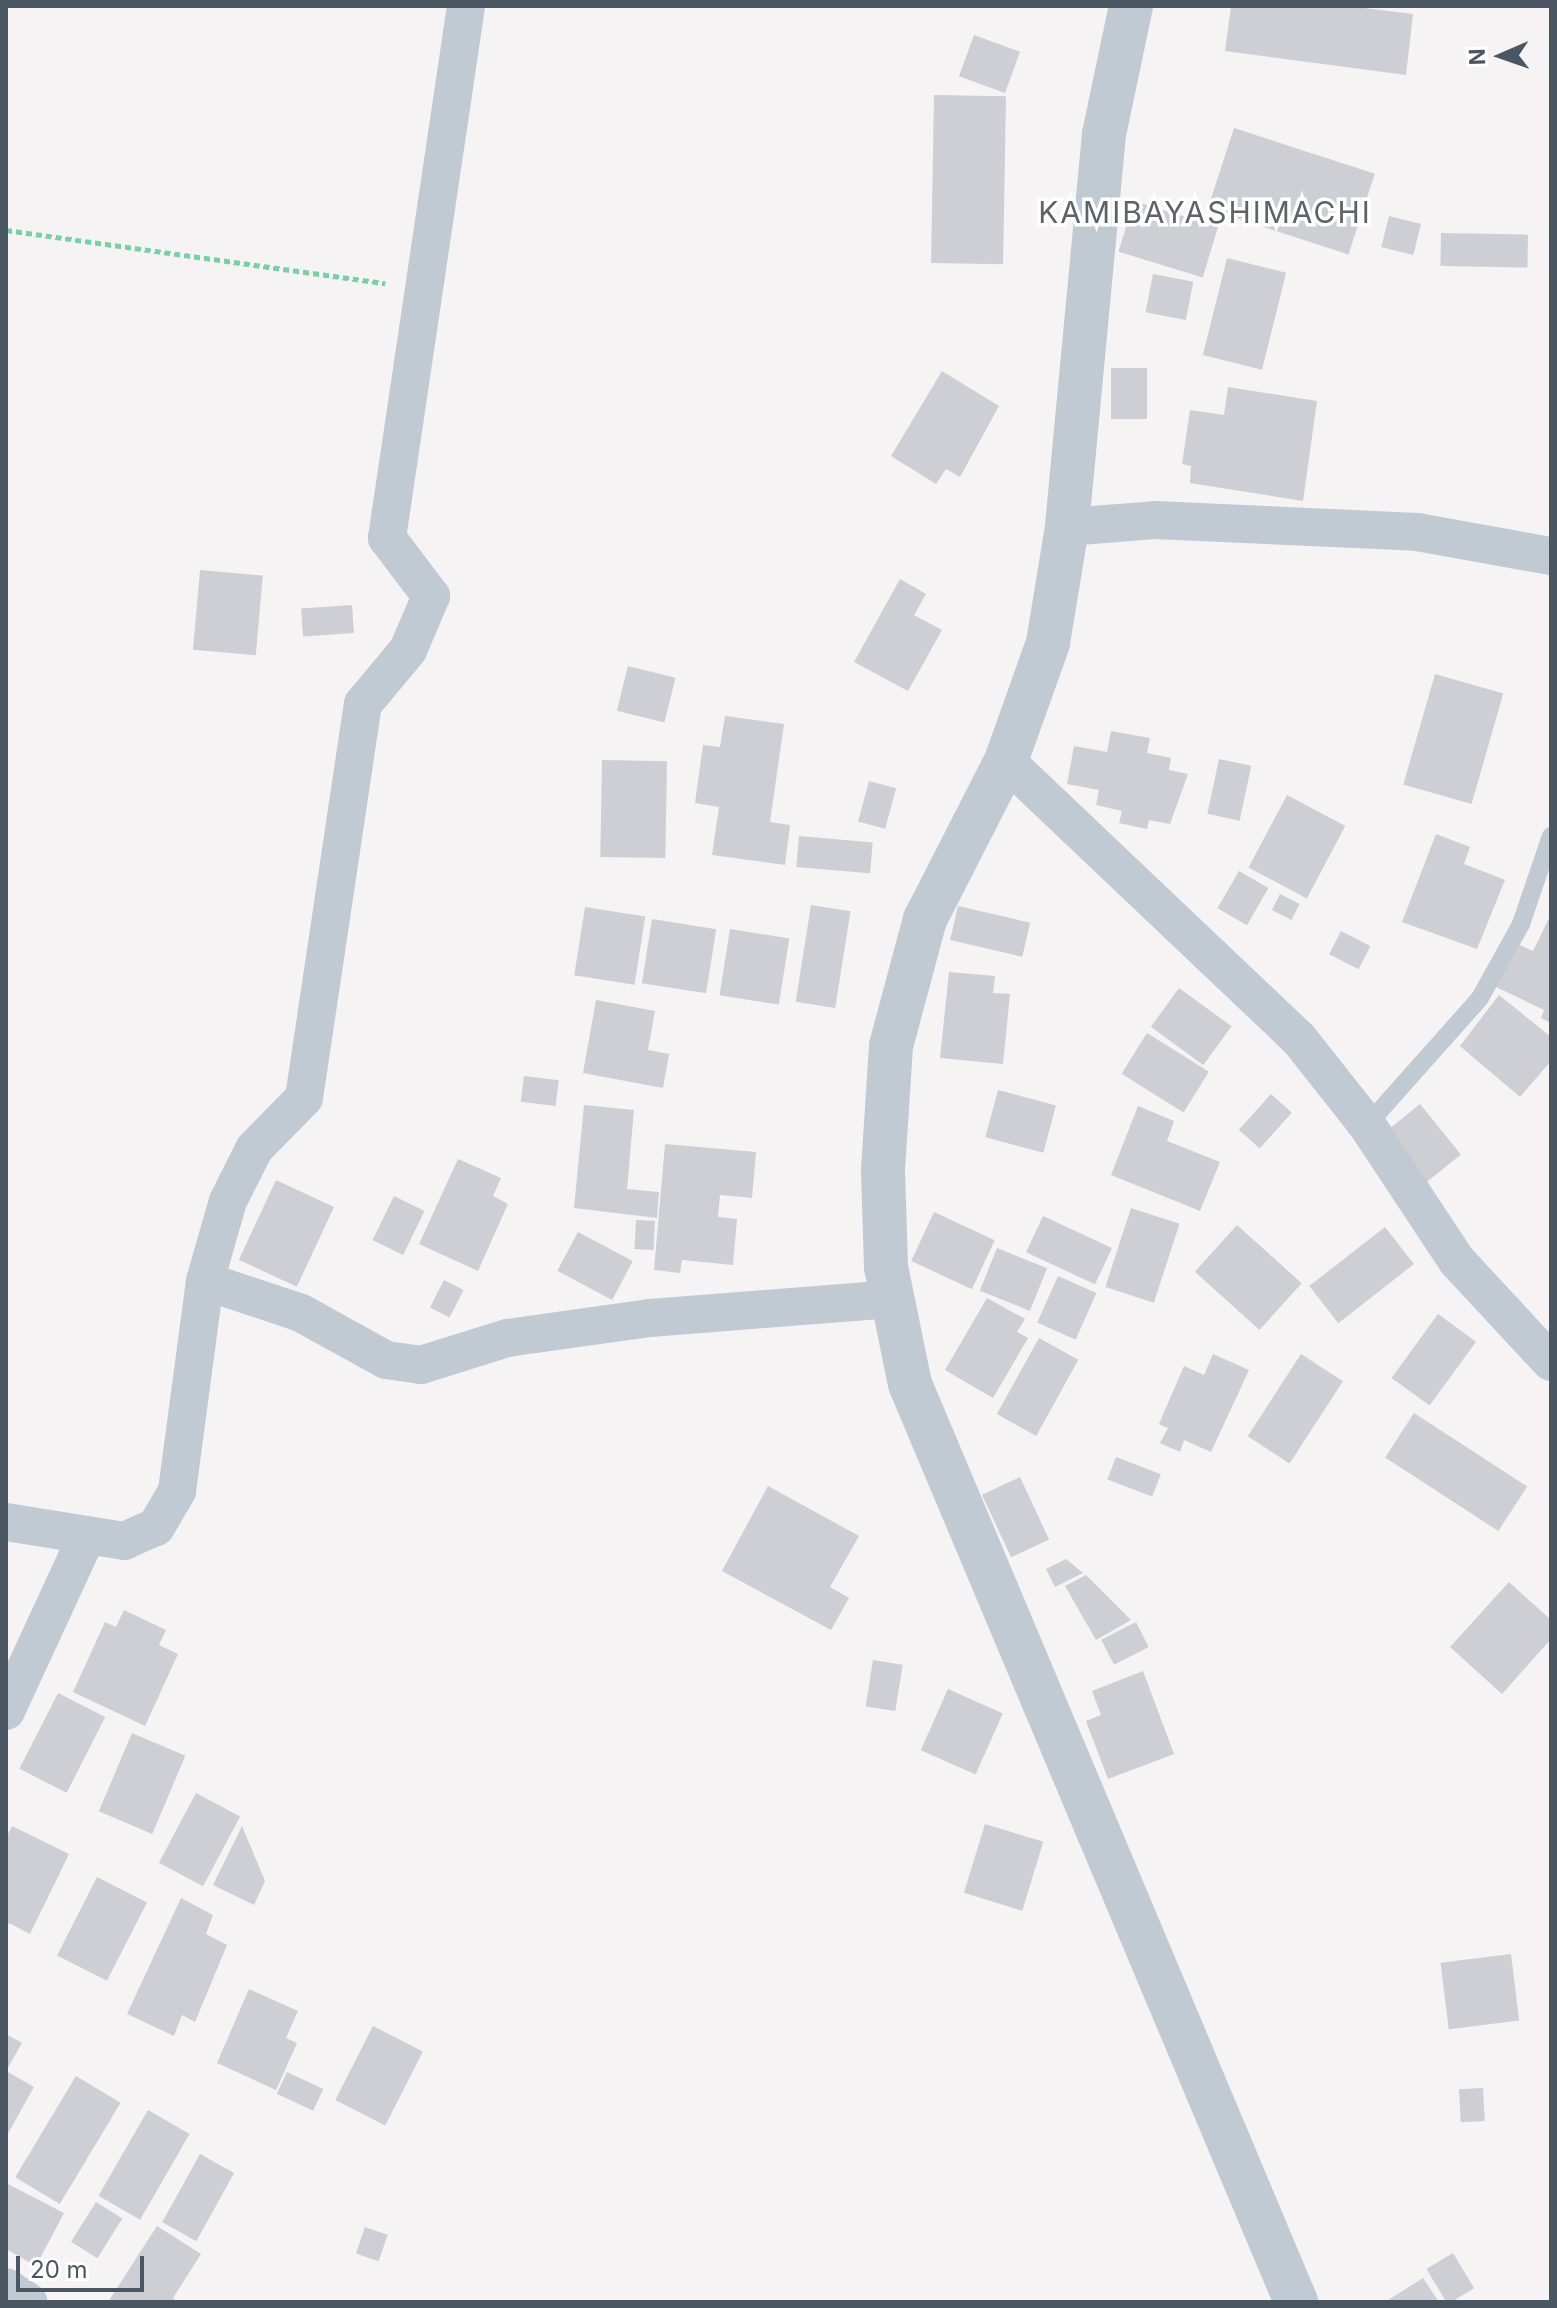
<!DOCTYPE html>
<style>
body{margin:0}
#map{position:relative;width:1557px;height:2308px;overflow:hidden;background:#f5f3f3;font-family:Inter,sans-serif}
div>[style]{position:absolute}
[style*='--x']{left:calc(var(--x)*1px);top:calc(var(--y)*1px);width:calc(var(--w)*1px);rotate:calc(var(--a)*1deg)}
.building>*{inset:0;background:#cdcfd5;transform-origin:0 0}
.path>*{height:5px;margin-top:-2.5px;transform-origin:0;background:repeating-linear-gradient(90deg,#7ad0a6 0 6px,transparent 0 10px)}
.service>*{height:18px;margin:-9px;padding:0 9px;transform-origin:9px;border-radius:9px;background:#c1cad2}
.minor>*{height:38px;margin:-19px;padding:0 19px;transform-origin:19px;border-radius:19px;background:#c1cad2}
.tertiary>*{height:44px;margin:-22px;padding:0 22px;transform-origin:22px;border-radius:22px;background:#c1cad2}
span{translate:-50% -50%;white-space:nowrap;text-align:center;line-height:1.15;-webkit-text-stroke:7px #fff;paint-order:stroke}
.quarter-label{font-size:30px;color:#5f6368;letter-spacing:2px}
.frame{position:absolute;inset:0;border:8px solid #4a5661;pointer-events:none}
.north{position:absolute;left:1461px;top:16px;width:80px;height:80px;-webkit-text-stroke:6px #fff;paint-order:stroke;rotate:268deg;font-size:22px;font-weight:700;line-height:32px;text-align:center;color:#4a5661}
.north::after{content:'';display:block;margin:auto;width:28px;height:36px;background:#4a5661;clip-path:polygon(50% 0,100% 100%,50% 72%,0 100%)}
.scale{position:absolute;left:16px;top:2256px;width:128px;height:36px;box-sizing:border-box;border:4px solid #4a5661;border-top:0;padding-left:10px;font-size:24px;line-height:28px;white-space:nowrap;color:#4a5661;-webkit-text-stroke:6px #fff;paint-order:stroke}
</style>
<div id="map">
<div class="building">
<i style="clip-path:polygon(1231px 6px,1348px 6px,1413px 14px,1406px 75px,1225px 51px)"></i>
<i style="left:974px;top:35px;width:49px;height:44px;rotate:20deg"></i>
<i style="left:934px;top:95px;width:72px;height:168px;rotate:1deg"></i>
<i style="left:1234px;top:128px;width:148px;height:85px;rotate:18deg"></i>
<i style="left:1134px;top:201px;width:88px;height:53px;rotate:17deg"></i>
<i style="left:1389px;top:216px;width:33px;height:32px;rotate:14deg"></i>
<i style="left:1441px;top:233px;width:87px;height:33px;rotate:1deg"></i>
<i style="left:1227px;top:258px;width:61px;height:100px;rotate:14deg"></i>
<i style="left:1153px;top:274px;width:41px;height:39px;rotate:11deg"></i>
<i style="left:1111px;top:368px;width:36px;height:51px"></i>
<i style="clip-path:polygon(942px 371px,999px 406px,960px 477px,946px 469px,936px 484px,891px 456px)"></i>
<i style="clip-path:polygon(1228px 387px,1317px 401px,1303px 501px,1190px 483px,1191px 466px,1182px 464px,1190px 410px,1224px 415px)"></i>
<i style="left:200px;top:570px;width:63px;height:80px;rotate:5deg"></i>
<i style="clip-path:polygon(900px 579px,926px 594px,914px 615px,942px 630px,908px 691px,854px 662px)"></i>
<i style="left:352px;top:605px;width:28px;height:51px;rotate:86deg"></i>
<i style="left:628px;top:666px;width:49px;height:46px;rotate:14deg"></i>
<i style="left:1435px;top:674px;width:71px;height:115px;rotate:16deg"></i>
<i style="clip-path:polygon(725px 716px,784px 724px,770px 822px,790px 825px,785px 865px,712px 855px,719px 807px,695px 803px,703px 745px,720px 747px)"></i>
<i style="clip-path:polygon(1111px 731px,1150px 738px,1147px 753px,1171px 758px,1169px 770px,1188px 774px,1170px 824px,1149px 820px,1147px 829px,1119px 823px,1122px 811px,1096px 805px,1099px 790px,1067px 784px,1074px 746px,1107px 752px)"></i>
<i style="left:1219px;top:759px;width:33px;height:56px;rotate:12deg"></i>
<i style="left:602px;top:760px;width:65px;height:97px;rotate:1deg"></i>
<i style="left:869px;top:781px;width:28px;height:42px;rotate:15deg"></i>
<i style="left:1287px;top:795px;width:66px;height:82px;rotate:28deg"></i>
<i style="clip-path:polygon(1436px 834px,1470px 847px,1464px 864px,1505px 880px,1477px 949px,1402px 922px)"></i>
<i style="left:799px;top:836px;width:74px;height:31px;rotate:5deg"></i>
<i style="left:1239px;top:871px;width:34px;height:43px;rotate:30deg"></i>
<i style="left:1280px;top:894px;width:22px;height:18px;rotate:27deg"></i>
<i style="left:811px;top:905px;width:40px;height:98px;rotate:9deg"></i>
<i style="left:958px;top:906px;width:74px;height:35px;rotate:13deg"></i>
<i style="left:585px;top:907px;width:61px;height:69px;rotate:9deg"></i>
<i style="clip-path:polygon(1551px 914px,1551px 1023px,1541px 1018px,1544px 1010px,1494px 986px,1515px 943px,1533px 951px)"></i>
<i style="left:652px;top:919px;width:65px;height:65px;rotate:9deg"></i>
<i style="left:730px;top:929px;width:60px;height:67px;rotate:9deg"></i>
<i style="left:1341px;top:931px;width:33px;height:26px;rotate:27deg"></i>
<i style="clip-path:polygon(949px 972px,995px 976px,993px 993px,1010px 994px,1003px 1064px,940px 1058px)"></i>
<i style="left:1179px;top:988px;width:65px;height:48px;rotate:36deg"></i>
<i style="clip-path:polygon(1499px 995px,1551px 1037px,1551px 1061px,1520px 1097px,1460px 1046px)"></i>
<i style="clip-path:polygon(596px 1000px,655px 1011px,648px 1050px,669px 1054px,663px 1088px,583px 1073px)"></i>
<i style="left:1147px;top:1033px;width:73px;height:48px;rotate:32deg"></i>
<i style="left:524px;top:1076px;width:35px;height:26px;rotate:7deg"></i>
<i style="left:998px;top:1090px;width:60px;height:49px;rotate:15deg"></i>
<i style="left:1271px;top:1094px;width:28px;height:48px;rotate:42deg"></i>
<i style="left:1420px;top:1104px;width:65px;height:45px;rotate:51deg"></i>
<i style="clip-path:polygon(584px 1105px,634px 1110px,627px 1189px,659px 1192px,657px 1218px,574px 1208px)"></i>
<i style="clip-path:polygon(1138px 1106px,1174px 1121px,1167px 1141px,1220px 1162px,1200px 1211px,1111px 1175px)"></i>
<i style="clip-path:polygon(665px 1144px,756px 1152px,752px 1198px,720px 1195px,718px 1217px,737px 1219px,733px 1265px,682px 1260px,680px 1273px,654px 1270px)"></i>
<i style="clip-path:polygon(458px 1159px,501px 1178px,493px 1196px,508px 1204px,478px 1271px,419px 1244px)"></i>
<i style="left:276px;top:1180px;width:64px;height:88px;rotate:25deg"></i>
<i style="left:394px;top:1196px;width:34px;height:49px;rotate:26deg"></i>
<i style="left:1131px;top:1208px;width:51px;height:83px;rotate:18deg"></i>
<i style="left:934px;top:1212px;width:67px;height:54px;rotate:25deg"></i>
<i style="left:1043px;top:1216px;width:76px;height:40px;rotate:25deg"></i>
<i style="left:636px;top:1220px;width:19px;height:29px;rotate:3deg"></i>
<i style="left:1237px;top:1225px;width:87px;height:63px;rotate:42deg"></i>
<i style="left:1385px;top:1227px;width:47px;height:96px;rotate:52deg"></i>
<i style="left:578px;top:1232px;width:62px;height:44px;rotate:28deg"></i>
<i style="left:997px;top:1248px;width:54px;height:46px;rotate:22deg"></i>
<i style="left:1058px;top:1276px;width:42px;height:51px;rotate:24deg"></i>
<i style="left:444px;top:1280px;width:22px;height:31px;rotate:27deg"></i>
<i style="clip-path:polygon(987px 1298px,1025px 1319px,1017px 1332px,1028px 1338px,993px 1398px,945px 1370px)"></i>
<i style="left:1438px;top:1314px;width:47px;height:79px;rotate:36deg"></i>
<i style="left:1039px;top:1338px;width:45px;height:87px;rotate:29deg"></i>
<i style="clip-path:polygon(1213px 1354px,1249px 1370px,1211px 1452px,1184px 1440px,1180px 1452px,1160px 1443px,1168px 1428px,1159px 1424px,1184px 1366px,1204px 1375px)"></i>
<i style="left:1301px;top:1354px;width:50px;height:98px;rotate:33deg"></i>
<i style="left:1414px;top:1413px;width:135px;height:53px;rotate:33deg"></i>
<i style="left:1116px;top:1457px;width:48px;height:24px;rotate:21deg"></i>
<i style="left:1020px;top:1477px;width:69px;height:42px;rotate:65deg"></i>
<i style="clip-path:polygon(768px 1486px,859px 1536px,830px 1587px,849px 1598px,831px 1630px,722px 1571px)"></i>
<i style="clip-path:polygon(1066px 1559px,1083px 1573px,1055px 1587px,1046px 1569px)"></i>
<i style="clip-path:polygon(1086px 1575px,1131px 1620px,1096px 1640px,1065px 1586px)"></i>
<i style="clip-path:polygon(1509px 1582px,1551px 1620px,1551px 1639px,1502px 1694px,1450px 1647px)"></i>
<i style="clip-path:polygon(124px 1610px,166px 1630px,159px 1645px,178px 1654px,145px 1726px,73px 1692px,105px 1622px,116px 1627px)"></i>
<i style="left:1136px;top:1622px;width:28px;height:39px;rotate:63deg"></i>
<i style="left:873px;top:1660px;width:30px;height:47px;rotate:9deg"></i>
<i style="clip-path:polygon(1143px 1671px,1174px 1754px,1108px 1779px,1086px 1721px,1101px 1715px,1092px 1691px)"></i>
<i style="left:948px;top:1689px;width:60px;height:67px;rotate:24deg"></i>
<i style="left:58px;top:1693px;width:53px;height:85px;rotate:27deg"></i>
<i style="left:132px;top:1733px;width:58px;height:85px;rotate:23deg"></i>
<i style="left:196px;top:1793px;width:50px;height:79px;rotate:28deg"></i>
<i style="left:985px;top:1824px;width:61px;height:72px;rotate:17deg"></i>
<i style="clip-path:polygon(12px 1826px,69px 1854px,30px 1934px,9px 1923px,6px 1931px,6px 1838px)"></i>
<i style="clip-path:polygon(242px 1826px,265px 1881px,254px 1905px,213px 1885px)"></i>
<i style="left:97px;top:1877px;width:56px;height:88px;rotate:27deg"></i>
<i style="clip-path:polygon(181px 1898px,213px 1915px,206px 1934px,227px 1945px,195px 2022px,182px 2015px,174px 2036px,127px 2014px)"></i>
<i style="left:1511px;top:1954px;width:67px;height:71px;rotate:83deg"></i>
<i style="clip-path:polygon(249px 1989px,298px 2011px,286px 2038px,297px 2043px,276px 2090px,217px 2063px)"></i>
<i style="left:373px;top:2026px;width:56px;height:83px;rotate:27deg"></i>
<i style="clip-path:polygon(6px 2034px,22px 2043px,6px 2071px,34px 2087px,6px 2137px)"></i>
<i style="left:287px;top:2072px;width:40px;height:24px;rotate:25deg"></i>
<i style="left:76px;top:2076px;width:52px;height:118px;rotate:31deg"></i>
<i style="left:1483px;top:2088px;width:33px;height:24px;rotate:87deg"></i>
<i style="left:148px;top:2110px;width:48px;height:99px;rotate:30deg"></i>
<i style="left:200px;top:2154px;width:39px;height:78px;rotate:29deg"></i>
<i style="clip-path:polygon(6px 2183px,64px 2213px,36px 2266px,6px 2249px)"></i>
<i style="left:96px;top:2202px;width:31px;height:47px;rotate:32deg"></i>
<i style="clip-path:polygon(157px 2226px,201px 2254px,173px 2298px,178px 2302px,108px 2302px)"></i>
<i style="left:365px;top:2227px;width:24px;height:28px;rotate:19deg"></i>
<i style="left:1453px;top:2253px;width:41px;height:31px;rotate:59deg"></i>
<i style="clip-path:polygon(1423px 2278px,1439px 2302px,1385px 2302px)"></i>
</div>
<div class="path">
<i style="--x:6;--y:230;--w:383;--a:8"></i>
</div>
<div class="service">
<i style="--x:1367;--y:1125;--w:170;--a:-48.3"></i>
<i style="--x:1480;--y:998;--w:85;--a:-61"></i>
<i style="--x:1521;--y:924;--w:93;--a:-71.2"></i>
</div>
<div class="minor">
<i style="--x:1067;--y:527;--w:88;--a:-4.5"></i>
<i style="--x:1155;--y:520;--w:262;--a:2.6"></i>
<i style="--x:1417;--y:532;--w:136;--a:10.2"></i>
<i style="--x:1006;--y:761;--w:404;--a:43.5"></i>
<i style="--x:1299;--y:1039;--w:110;--a:51.7"></i>
<i style="--x:1367;--y:1125;--w:163;--a:56.5"></i>
<i style="--x:1457;--y:1261;--w:138;--a:47.1"></i>
<i style="--x:205;--y:1281;--w:101;--a:18.4"></i>
<i style="--x:301;--y:1313;--w:97;--a:28.9"></i>
<i style="--x:386;--y:1360;--w:35;--a:8"></i>
<i style="--x:421;--y:1365;--w:90;--a:-17.4"></i>
<i style="--x:507;--y:1338;--w:144;--a:-8"></i>
<i style="--x:650;--y:1318;--w:243;--a:-4.5"></i>
<i style="--x:6;--y:1522;--w:120;--a:9.1"></i>
<i style="--x:124;--y:1541;--w:35;--a:-24"></i>
<i style="--x:156;--y:1527;--w:42;--a:-59.7"></i>
<i style="--x:177;--y:1491;--w:212;--a:-82.4"></i>
<i style="--x:205;--y:1281;--w:83;--a:-74"></i>
<i style="--x:228;--y:1201;--w:58;--a:-63.4"></i>
<i style="--x:254;--y:1149;--w:71;--a:-45.6"></i>
<i style="--x:304;--y:1098;--w:398;--a:-81.5"></i>
<i style="--x:363;--y:704;--w:70;--a:-50.2"></i>
<i style="--x:408;--y:650;--w:59;--a:-66.9"></i>
<i style="--x:431;--y:596;--w:73;--a:-127.2"></i>
<i style="--x:387;--y:538;--w:538;--a:-81.55"></i>
<i style="--x:6;--y:1711;--w:191;--a:-65.2"></i>
<i style="--x:6;--y:2287;--w:27;--a:34"></i>
</div>
<div class="tertiary">
<i style="--x:1131;--y:6;--w:131;--a:101.9"></i>
<i style="--x:1104;--y:134;--w:395;--a:95.4"></i>
<i style="--x:1067;--y:527;--w:118;--a:99.3"></i>
<i style="--x:1048;--y:643;--w:125;--a:109.6"></i>
<i style="--x:1006;--y:761;--w:178;--a:117.1"></i>
<i style="--x:925;--y:919;--w:131;--a:105"></i>
<i style="--x:891;--y:1046;--w:125;--a:93.7"></i>
<i style="--x:883;--y:1171;--w:96;--a:88.2"></i>
<i style="--x:886;--y:1267;--w:119;--a:78.4"></i>
<i style="--x:910;--y:1384;--w:996;--a:67.19"></i>
</div>
<div class="quarter-label">
<span style="left:1205px;top:212px">KAMIBAYASHIMACHI</span>
</div>
<div class="frame"></div>
<div class="north">N</div>
<div class="scale">20 m</div>
</div>
